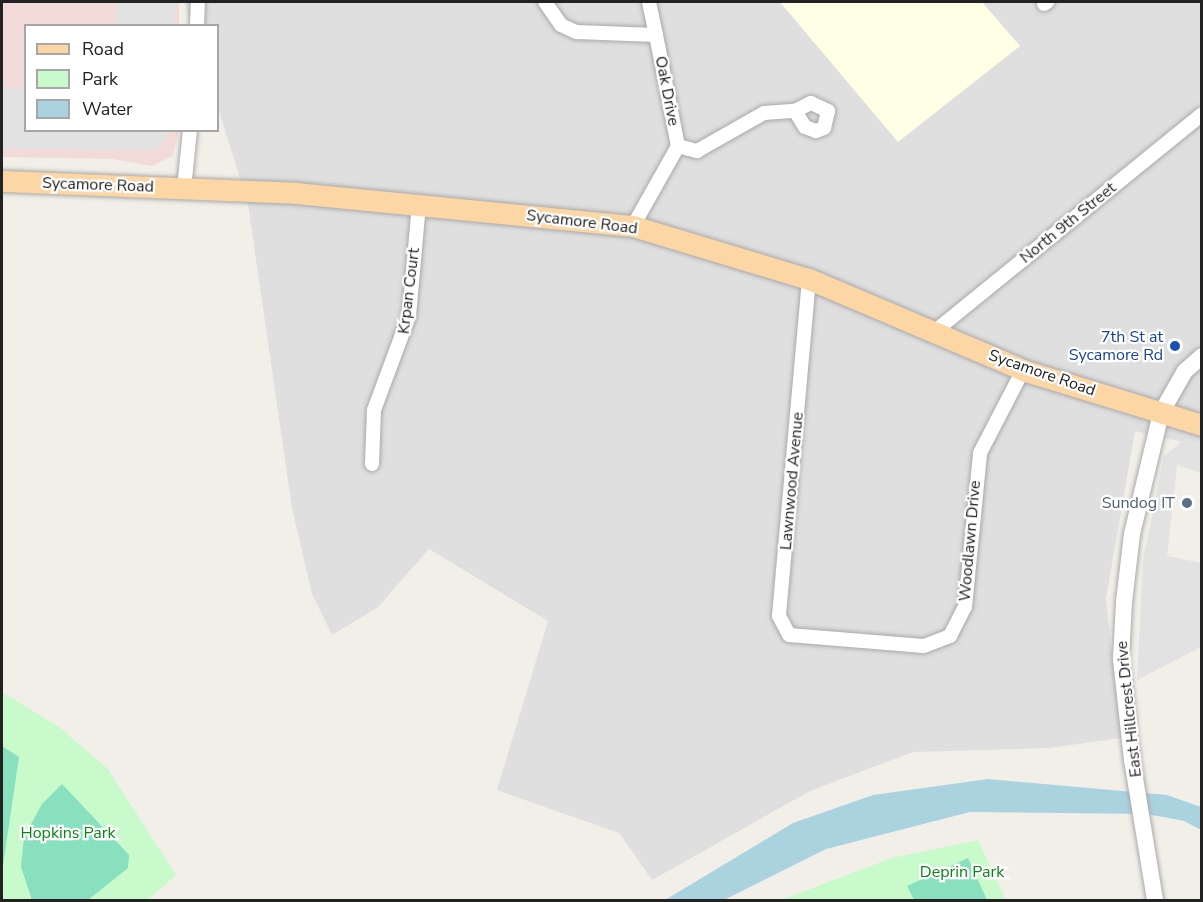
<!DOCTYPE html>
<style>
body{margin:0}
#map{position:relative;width:1203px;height:902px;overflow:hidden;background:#f2efe9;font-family:"Nunito Sans",sans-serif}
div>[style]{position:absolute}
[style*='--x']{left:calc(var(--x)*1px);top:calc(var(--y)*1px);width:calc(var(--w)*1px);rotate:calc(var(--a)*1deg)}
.residential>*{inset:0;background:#e0dfdf}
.commercial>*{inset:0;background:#f2dad9}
.education>*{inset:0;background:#ffffe5}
.park>*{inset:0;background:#c8facc}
.pitch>*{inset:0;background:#88e0be}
.parking>*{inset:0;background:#e2e2e2;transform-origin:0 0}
.water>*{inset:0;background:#aad3df}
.roads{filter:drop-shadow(0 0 2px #a9a9a9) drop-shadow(0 0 2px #a9a9a9)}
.minor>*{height:14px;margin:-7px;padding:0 7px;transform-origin:7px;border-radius:7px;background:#fff}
.tertiary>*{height:16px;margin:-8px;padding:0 8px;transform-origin:8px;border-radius:8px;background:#fff}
.primary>*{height:21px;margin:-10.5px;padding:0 10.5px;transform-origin:10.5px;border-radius:10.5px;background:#fcd6a4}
.dots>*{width:16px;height:16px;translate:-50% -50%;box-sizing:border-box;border:3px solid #fff;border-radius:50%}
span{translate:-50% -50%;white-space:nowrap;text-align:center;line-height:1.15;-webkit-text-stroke:4.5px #fff;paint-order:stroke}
.street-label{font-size:16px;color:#222}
.transit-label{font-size:16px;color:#164399}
.right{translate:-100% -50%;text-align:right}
.service-label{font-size:16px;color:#4e5e75}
.park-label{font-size:16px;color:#0c8416}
.frame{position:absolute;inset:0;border:3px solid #222;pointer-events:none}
.legend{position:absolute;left:24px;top:24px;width:195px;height:108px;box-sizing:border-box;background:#fff;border:2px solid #a7a7a7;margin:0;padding:8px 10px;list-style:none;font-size:18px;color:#222}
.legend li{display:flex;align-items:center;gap:12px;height:30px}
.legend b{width:30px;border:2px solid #a7a7a7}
</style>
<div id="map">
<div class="residential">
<i style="clip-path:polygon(184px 2px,1201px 2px,1201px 446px,1135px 431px,1106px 599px,1121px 738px,1049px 748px,913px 752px,810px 791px,652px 880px,619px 833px,497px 790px,548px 621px,429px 549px,377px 608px,332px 635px,312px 594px,292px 508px,248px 204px,218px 108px,218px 26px,192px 25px)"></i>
</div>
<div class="commercial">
<i style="clip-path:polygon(2px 2px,179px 2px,179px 25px,26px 26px,26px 130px,179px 131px,173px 156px,152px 166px,112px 159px,2px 157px)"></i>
</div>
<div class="education">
<i style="clip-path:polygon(780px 2px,982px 2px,1020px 46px,898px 142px)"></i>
</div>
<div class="park">
<i style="clip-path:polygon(2px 692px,59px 727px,107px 768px,176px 875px,148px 900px,2px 900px)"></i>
<i style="clip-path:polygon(978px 840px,1006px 900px,781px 900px,892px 858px)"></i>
</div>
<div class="pitch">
<i style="clip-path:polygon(2px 746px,19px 757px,3px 865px,2px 865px)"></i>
<i style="clip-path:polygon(62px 784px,129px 855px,128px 868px,88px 900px,32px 900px,21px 867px,24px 837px,42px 804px)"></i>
<i style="clip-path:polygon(968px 858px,987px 900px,914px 900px,907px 886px)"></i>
</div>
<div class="parking">
<i style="left:117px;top:2px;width:58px;height:23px"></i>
<i style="clip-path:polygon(2px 88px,25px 88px,26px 130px,170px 131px,156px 150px,2px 148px)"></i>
<i style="clip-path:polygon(1186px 438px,1201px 444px,1201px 473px,1177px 465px,1167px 556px,1201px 563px,1201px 647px,1137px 680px,1143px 560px,1164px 456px)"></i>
</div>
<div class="water">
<i style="clip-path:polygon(988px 779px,1167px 795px,1201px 807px,1201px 830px,1184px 821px,1147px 814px,970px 812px,826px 849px,724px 900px,665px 900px,793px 823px,873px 795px)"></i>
</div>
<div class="roads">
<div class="minor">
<i style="--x:545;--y:2;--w:28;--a:55"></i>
<i style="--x:561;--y:25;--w:17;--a:25"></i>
<i style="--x:576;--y:32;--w:80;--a:2.1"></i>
<i style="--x:656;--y:35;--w:34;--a:-102"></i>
<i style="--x:1044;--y:4;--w:4;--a:-34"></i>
<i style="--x:197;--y:26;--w:24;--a:-88"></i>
<i style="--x:656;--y:35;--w:113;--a:78.8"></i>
<i style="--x:811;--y:103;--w:19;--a:25"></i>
<i style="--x:828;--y:111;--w:17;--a:103"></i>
<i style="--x:824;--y:128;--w:9;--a:159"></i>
<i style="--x:816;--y:131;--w:12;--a:-160"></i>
<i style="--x:805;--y:127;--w:19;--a:-122"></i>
<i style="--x:795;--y:111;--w:18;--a:-27"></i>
<i style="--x:678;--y:146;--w:20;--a:15"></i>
<i style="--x:697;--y:151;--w:77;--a:-29.6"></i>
<i style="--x:764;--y:113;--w:31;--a:-4"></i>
<i style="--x:184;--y:189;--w:59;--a:-84.2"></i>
<i style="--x:633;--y:226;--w:92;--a:-60.6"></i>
<i style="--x:809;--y:279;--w:338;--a:95.1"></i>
<i style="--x:779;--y:616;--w:21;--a:62"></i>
<i style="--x:789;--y:635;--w:135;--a:4.7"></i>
<i style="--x:924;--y:646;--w:28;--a:-21"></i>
<i style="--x:950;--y:636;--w:33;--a:-63"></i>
<i style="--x:965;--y:607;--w:155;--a:-84.4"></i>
<i style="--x:980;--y:453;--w:93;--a:-62.6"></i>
<i style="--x:934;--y:332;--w:345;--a:-39.1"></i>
<i style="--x:372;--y:464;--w:54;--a:-87.9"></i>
<i style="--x:374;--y:410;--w:100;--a:-69.6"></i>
<i style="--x:409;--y:316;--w:113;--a:-84.9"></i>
</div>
<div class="tertiary">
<i style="--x:1155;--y:900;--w:142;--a:-99.3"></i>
<i style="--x:1132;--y:760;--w:103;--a:-96.2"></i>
<i style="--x:1121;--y:658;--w:56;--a:-86.9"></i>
<i style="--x:1124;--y:602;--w:68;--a:-83.3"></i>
<i style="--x:1132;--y:534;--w:124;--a:-76.5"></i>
<i style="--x:1161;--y:413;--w:48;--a:-60.3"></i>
<i style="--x:1185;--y:371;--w:23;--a:-41"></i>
</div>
<div class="primary">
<i style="--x:2;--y:181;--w:294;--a:2.3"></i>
<i style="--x:296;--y:193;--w:339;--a:5.6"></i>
<i style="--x:633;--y:226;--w:184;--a:16.8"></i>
<i style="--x:809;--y:279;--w:233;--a:23"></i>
<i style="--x:1023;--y:370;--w:187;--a:17.1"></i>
</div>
</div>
<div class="dots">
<i style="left:1175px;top:346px;background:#1a4fb4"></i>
<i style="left:1187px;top:503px;background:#5c6f8a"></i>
</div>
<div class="street-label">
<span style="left:667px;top:91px;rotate:79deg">Oak Drive</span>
<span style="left:98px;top:185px;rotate:2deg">Sycamore Road</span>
<span style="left:582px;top:222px;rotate:7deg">Sycamore Road</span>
<span style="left:1068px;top:223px;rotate:-39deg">North 9th Street</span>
<span style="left:409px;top:291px;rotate:-83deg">Krpan Court</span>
<span style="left:1042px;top:373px;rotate:19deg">Sycamore Road</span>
<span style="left:792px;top:481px;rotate:-85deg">Lawnwood Avenue</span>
<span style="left:970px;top:541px;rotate:-85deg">Woodlawn Drive</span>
<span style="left:1129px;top:709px;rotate:-96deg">East Hillcrest Drive</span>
</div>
<div class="transit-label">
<span class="right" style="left:1163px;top:346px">7th St at<br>Sycamore Rd</span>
</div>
<div class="service-label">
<span class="right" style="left:1175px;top:503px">Sundog IT</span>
</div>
<div class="park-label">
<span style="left:68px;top:833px">Hopkins Park</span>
<span style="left:962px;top:872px">Deprin Park</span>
</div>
<div class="frame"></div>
<ul class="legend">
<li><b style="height:8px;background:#fcd6a4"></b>Road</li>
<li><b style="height:16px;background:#c8facc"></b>Park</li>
<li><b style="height:16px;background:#aad3df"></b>Water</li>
</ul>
</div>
